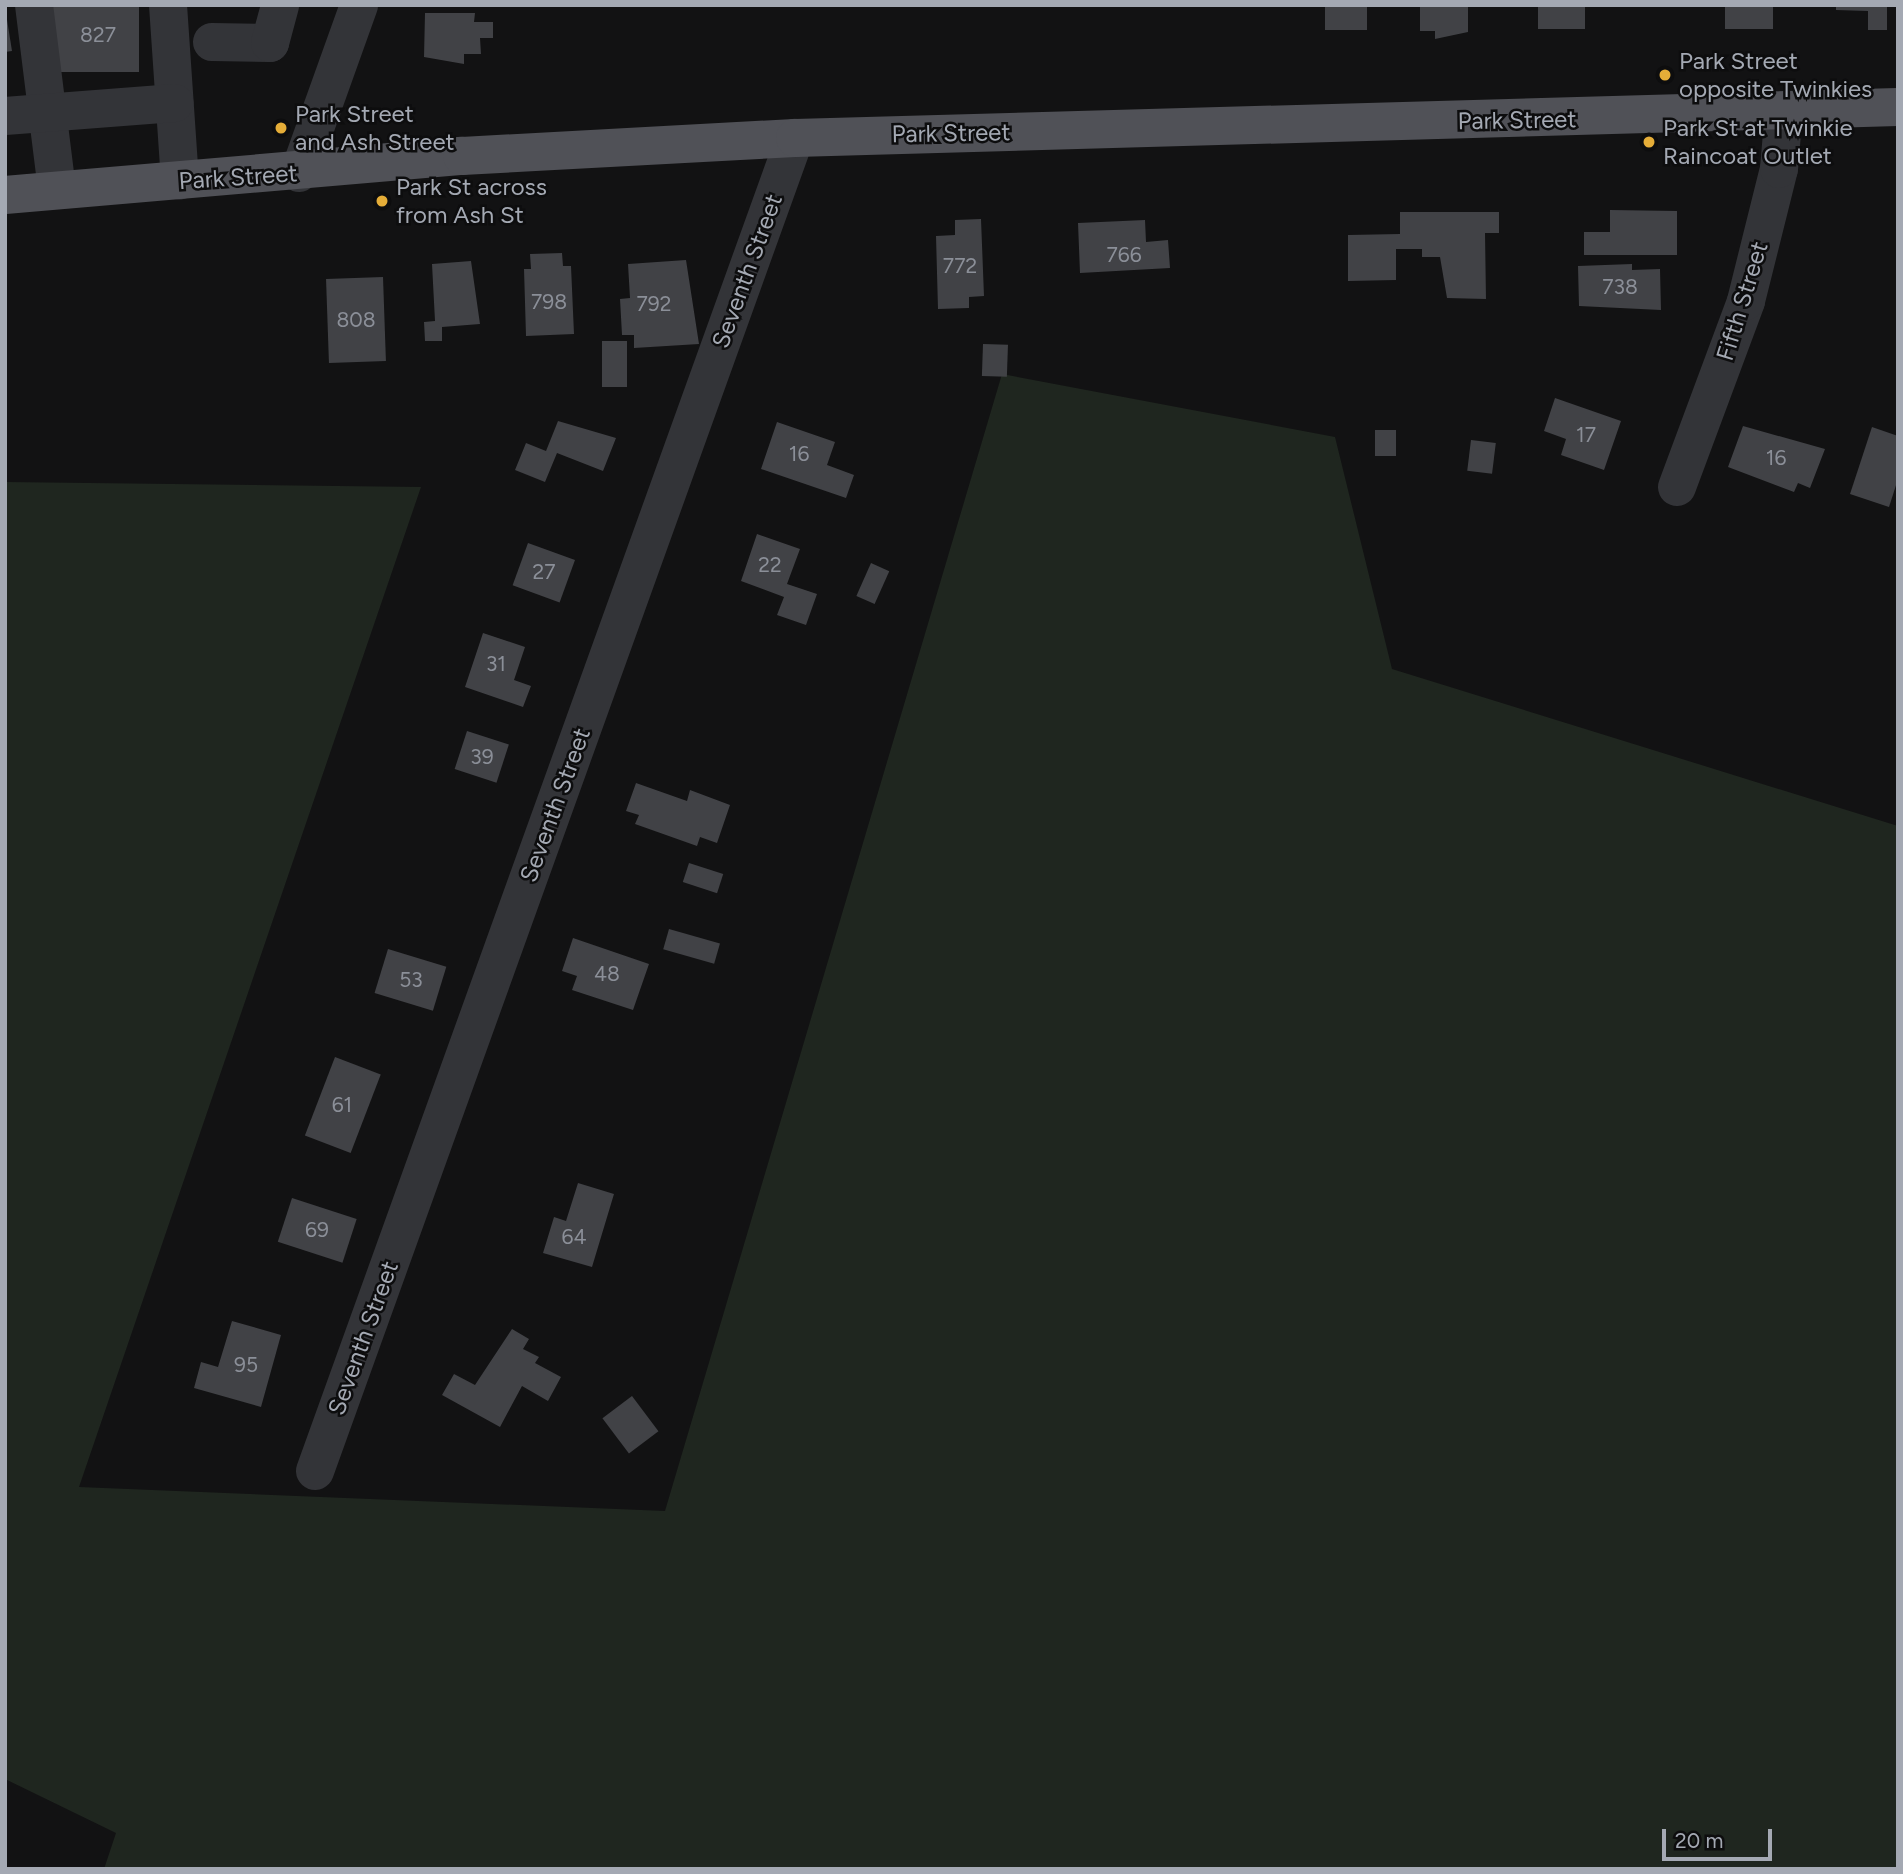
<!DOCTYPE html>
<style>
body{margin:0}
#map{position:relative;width:1903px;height:1874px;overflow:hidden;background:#121213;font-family:Figtree,sans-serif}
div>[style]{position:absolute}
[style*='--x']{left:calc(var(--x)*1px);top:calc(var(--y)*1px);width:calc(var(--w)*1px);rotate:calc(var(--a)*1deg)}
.green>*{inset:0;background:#1f261f}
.building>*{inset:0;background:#414246;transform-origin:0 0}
.minor>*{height:38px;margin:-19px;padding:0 19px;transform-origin:19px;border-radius:19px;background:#333438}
.major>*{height:38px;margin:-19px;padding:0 19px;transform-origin:19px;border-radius:19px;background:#505157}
.dots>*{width:19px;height:19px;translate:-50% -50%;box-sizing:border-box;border:4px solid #0d0d0e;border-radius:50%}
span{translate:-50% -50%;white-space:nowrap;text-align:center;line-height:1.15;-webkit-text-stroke:5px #0d0d0e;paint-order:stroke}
.number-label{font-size:21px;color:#8b8f98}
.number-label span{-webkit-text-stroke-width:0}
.poi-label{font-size:24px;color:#a4a9b3}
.left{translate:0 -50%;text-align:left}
.street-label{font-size:24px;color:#a4a9b3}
.frame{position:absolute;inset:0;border:7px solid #a4a9b3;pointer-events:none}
.scale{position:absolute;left:1662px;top:1829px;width:110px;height:32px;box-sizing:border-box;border:4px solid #a4a9b3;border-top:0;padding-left:9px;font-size:21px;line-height:24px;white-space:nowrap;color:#a4a9b3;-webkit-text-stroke:5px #0d0d0e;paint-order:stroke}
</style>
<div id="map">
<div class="green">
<i style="clip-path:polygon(1002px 374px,1335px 437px,1392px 669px,1898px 826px,1898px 1869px,104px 1869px,116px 1833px,5px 1779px,5px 482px,421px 487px,79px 1487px,665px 1511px)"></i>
</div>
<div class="building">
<i style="left:51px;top:5px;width:88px;height:67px"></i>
<i style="left:1325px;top:5px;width:42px;height:25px"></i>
<i style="clip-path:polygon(1420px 5px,1468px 5px,1468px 32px,1435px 39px,1435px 31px,1420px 31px)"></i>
<i style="left:1538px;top:5px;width:47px;height:24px"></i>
<i style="left:1725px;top:5px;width:48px;height:24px"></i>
<i style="clip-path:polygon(1836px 5px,1887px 5px,1887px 30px,1868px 30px,1868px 11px,1836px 10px)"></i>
<i style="clip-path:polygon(5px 7px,12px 51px,5px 52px)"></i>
<i style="clip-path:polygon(425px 13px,475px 13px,474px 22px,493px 22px,493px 38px,480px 38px,481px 54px,464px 54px,464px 64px,424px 57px)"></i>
<i style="clip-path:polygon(1610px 210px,1677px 211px,1677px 255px,1584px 255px,1584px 232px,1610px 232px)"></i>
<i style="clip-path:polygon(1400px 212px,1499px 212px,1499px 233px,1485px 233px,1486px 299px,1447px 298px,1440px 257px,1422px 257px,1422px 249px,1396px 249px,1396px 280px,1348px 281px,1348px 235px,1400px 234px)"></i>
<i style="clip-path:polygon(981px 219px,984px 296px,969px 297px,969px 308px,938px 309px,936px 236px,955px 235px,955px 220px)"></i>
<i style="clip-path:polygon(1145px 220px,1146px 242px,1168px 240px,1170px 268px,1080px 273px,1078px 223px)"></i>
<i style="clip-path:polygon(562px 253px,563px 266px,571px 266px,574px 334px,526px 336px,524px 269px,531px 269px,530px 254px)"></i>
<i style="clip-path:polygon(686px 260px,699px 344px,634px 348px,634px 335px,622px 335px,620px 299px,630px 298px,628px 264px)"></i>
<i style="clip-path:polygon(471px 261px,480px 324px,442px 327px,442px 341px,425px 341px,424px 322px,435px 321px,432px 264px)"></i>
<i style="clip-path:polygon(1632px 264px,1632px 270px,1660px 269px,1661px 310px,1579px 306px,1578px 266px)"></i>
<i style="left:383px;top:277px;width:84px;height:57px;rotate:88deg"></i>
<i style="left:602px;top:341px;width:25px;height:46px"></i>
<i style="left:983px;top:344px;width:25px;height:32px;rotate:2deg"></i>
<i style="clip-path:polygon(1555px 398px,1621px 421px,1604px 470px,1561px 455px,1566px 439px,1544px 431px)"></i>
<i style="clip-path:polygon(558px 421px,616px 438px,603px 471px,557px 453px,545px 482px,515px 470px,526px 443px,546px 451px)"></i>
<i style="clip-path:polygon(777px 422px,835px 442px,827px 465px,854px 475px,846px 498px,761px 469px)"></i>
<i style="clip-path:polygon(1743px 426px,1825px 449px,1810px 488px,1798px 483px,1794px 492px,1728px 467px)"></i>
<i style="clip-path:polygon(1872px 427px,1898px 436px,1898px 479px,1889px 507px,1850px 494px)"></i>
<i style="left:1396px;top:430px;width:26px;height:21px;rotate:90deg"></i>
<i style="left:1471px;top:440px;width:25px;height:31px;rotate:7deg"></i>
<i style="clip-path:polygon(757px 534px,800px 549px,787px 584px,817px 594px,806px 625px,777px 615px,784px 597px,741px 581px)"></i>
<i style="left:528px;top:543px;width:50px;height:45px;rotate:20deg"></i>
<i style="left:871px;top:563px;width:20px;height:36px;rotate:24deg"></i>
<i style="clip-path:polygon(483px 633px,525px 647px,514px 680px,531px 686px,523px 707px,465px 687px)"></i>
<i style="left:467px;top:731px;width:44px;height:40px;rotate:18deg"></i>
<i style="clip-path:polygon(636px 783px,687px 801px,690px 790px,730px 805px,717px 843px,700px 837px,697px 846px,635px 824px,639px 815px,626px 811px)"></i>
<i style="left:689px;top:863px;width:36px;height:20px;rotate:18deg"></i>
<i style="left:669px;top:929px;width:53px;height:21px;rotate:16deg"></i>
<i style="clip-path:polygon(573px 938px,649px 964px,633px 1010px,572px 990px,577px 976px,562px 971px)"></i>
<i style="left:388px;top:949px;width:61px;height:46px;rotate:17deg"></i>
<i style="left:335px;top:1057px;width:49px;height:84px;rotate:21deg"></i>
<i style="clip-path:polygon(578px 1183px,614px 1194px,592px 1267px,543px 1253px,554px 1217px,566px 1221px)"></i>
<i style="left:292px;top:1198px;width:68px;height:46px;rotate:18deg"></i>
<i style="clip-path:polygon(232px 1321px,281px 1335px,261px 1407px,194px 1388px,201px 1362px,218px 1367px)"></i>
<i style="clip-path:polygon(512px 1329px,529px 1339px,523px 1349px,539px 1357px,535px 1363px,561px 1377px,548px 1401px,522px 1386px,500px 1427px,442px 1395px,454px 1374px,475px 1385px)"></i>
<i style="left:632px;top:1396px;width:44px;height:37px;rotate:53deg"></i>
</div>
<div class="minor">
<i style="--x:34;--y:5;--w:185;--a:82.9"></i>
<i style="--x:168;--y:5;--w:176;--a:86.1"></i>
<i style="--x:212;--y:42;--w:58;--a:1"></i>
<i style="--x:270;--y:43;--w:39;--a:-75"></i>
<i style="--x:5;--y:116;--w:170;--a:-4.4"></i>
<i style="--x:299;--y:173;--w:178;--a:-70.3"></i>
<i style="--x:1677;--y:487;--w:198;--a:-69.6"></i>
<i style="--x:1746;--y:301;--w:136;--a:-76"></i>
<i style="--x:1779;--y:169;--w:59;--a:-85.2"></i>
<i style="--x:315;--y:1471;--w:1417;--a:-70.2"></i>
</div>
<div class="major">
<i style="--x:5;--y:195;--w:459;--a:-4.9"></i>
<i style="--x:462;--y:156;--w:333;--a:-3.1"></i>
<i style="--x:795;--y:138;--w:1103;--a:-1.61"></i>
</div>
<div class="dots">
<i style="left:1665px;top:75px;background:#e5ad38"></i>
<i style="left:281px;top:128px;background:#e5ad38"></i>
<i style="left:1649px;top:142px;background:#e5ad38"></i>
<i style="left:382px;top:201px;background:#e5ad38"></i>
</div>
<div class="number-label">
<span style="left:98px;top:35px">827</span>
<span style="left:1124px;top:255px">766</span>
<span style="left:960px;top:266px">772</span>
<span style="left:1620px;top:287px">738</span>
<span style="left:549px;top:302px">798</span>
<span style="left:654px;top:304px">792</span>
<span style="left:356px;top:320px">808</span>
<span style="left:1586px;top:435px">17</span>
<span style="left:799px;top:454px">16</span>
<span style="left:1776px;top:458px">16</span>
<span style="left:770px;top:565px">22</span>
<span style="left:544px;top:572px">27</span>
<span style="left:496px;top:664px">31</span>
<span style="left:482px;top:757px">39</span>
<span style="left:607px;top:974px">48</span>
<span style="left:411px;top:980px">53</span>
<span style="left:342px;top:1105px">61</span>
<span style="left:317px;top:1230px">69</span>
<span style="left:574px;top:1237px">64</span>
<span style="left:246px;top:1365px">95</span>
</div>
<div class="poi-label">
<span class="left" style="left:1679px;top:75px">Park Street<br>opposite Twinkies</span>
<span class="left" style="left:295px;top:128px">Park Street<br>and Ash Street</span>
<span class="left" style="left:1663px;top:142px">Park St at Twinkie<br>Raincoat Outlet</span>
<span class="left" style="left:396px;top:201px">Park St across<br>from Ash St</span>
</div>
<div class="street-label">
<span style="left:1517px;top:120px;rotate:-1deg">Park Street</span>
<span style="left:951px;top:133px;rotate:-1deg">Park Street</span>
<span style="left:238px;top:177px;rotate:-4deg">Park Street</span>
<span style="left:747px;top:271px;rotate:-70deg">Seventh Street</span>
<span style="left:1742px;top:301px;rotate:-73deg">Fifth Street</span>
<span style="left:555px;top:805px;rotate:-70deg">Seventh Street</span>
<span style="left:363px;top:1338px;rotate:-70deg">Seventh Street</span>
</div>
<div class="frame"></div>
<div class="scale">20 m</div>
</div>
